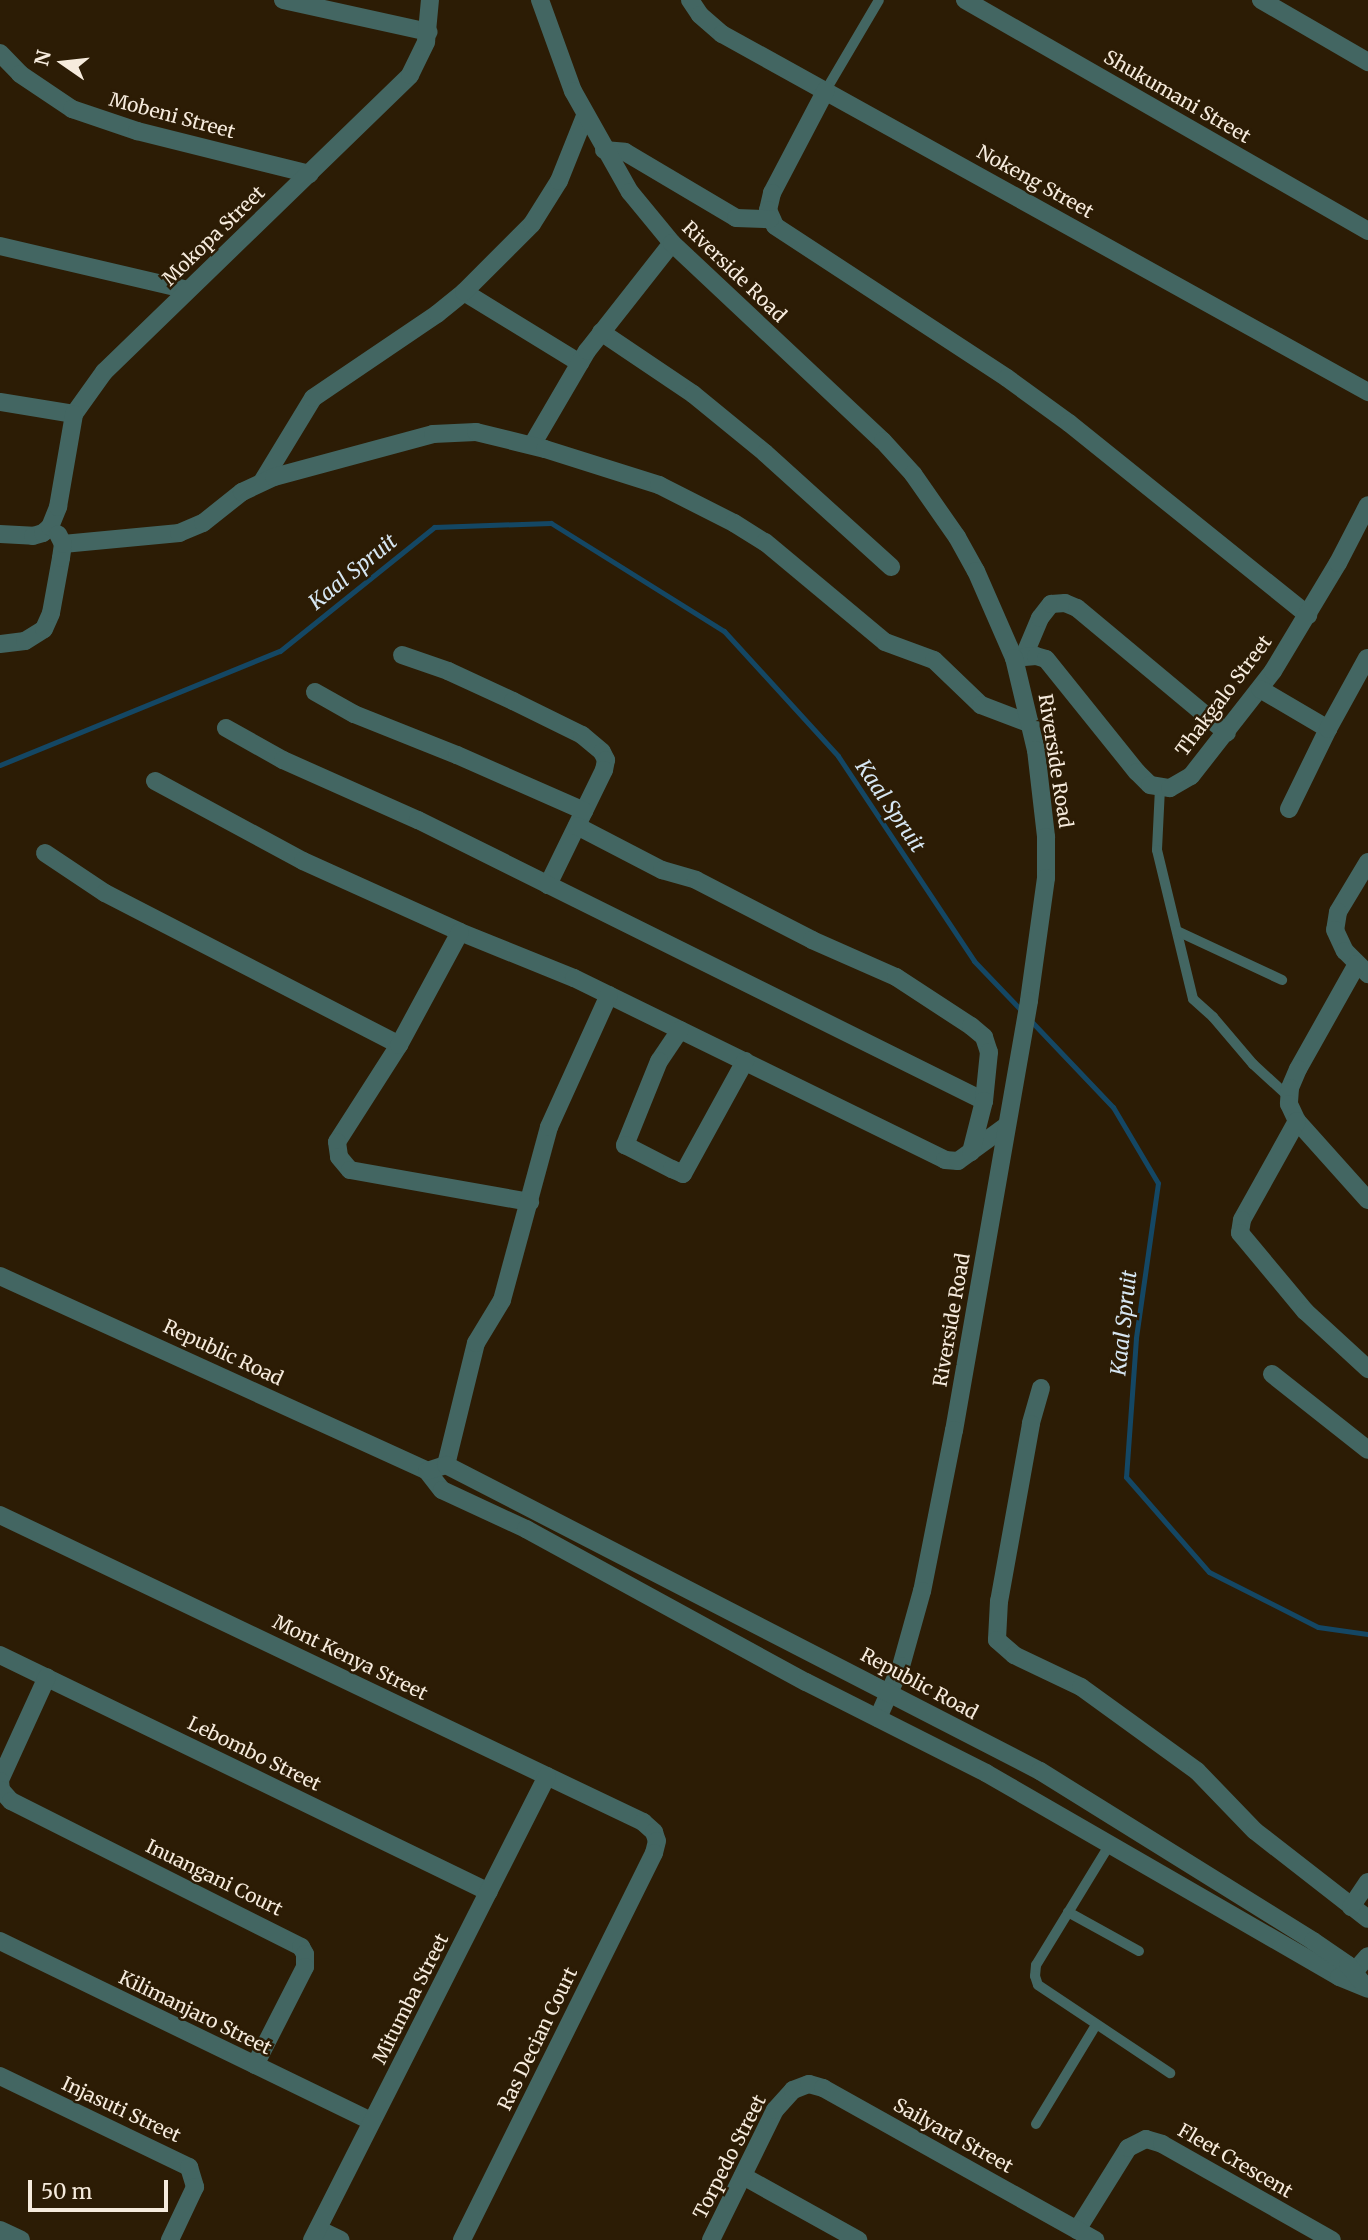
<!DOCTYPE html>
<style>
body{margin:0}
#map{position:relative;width:1368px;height:2240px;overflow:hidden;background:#2c1c05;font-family:Merriweather,serif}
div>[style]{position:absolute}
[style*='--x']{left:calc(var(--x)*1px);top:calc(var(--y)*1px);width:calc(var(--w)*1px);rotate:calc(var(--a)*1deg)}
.stream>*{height:5px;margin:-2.5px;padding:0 2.5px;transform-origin:2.5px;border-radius:2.5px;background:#144764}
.service>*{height:10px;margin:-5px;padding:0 5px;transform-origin:5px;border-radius:5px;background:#436662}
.minor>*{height:18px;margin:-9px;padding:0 9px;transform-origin:9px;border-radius:9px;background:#436662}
.tertiary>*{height:18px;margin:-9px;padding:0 9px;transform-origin:9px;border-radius:9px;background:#436662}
span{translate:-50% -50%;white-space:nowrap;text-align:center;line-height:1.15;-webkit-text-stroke:5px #2c1c05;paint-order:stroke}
.street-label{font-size:19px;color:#f6ebdd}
.water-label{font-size:21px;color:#d6e6f2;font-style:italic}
.north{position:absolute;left:28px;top:28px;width:70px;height:70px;-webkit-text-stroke:5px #2c1c05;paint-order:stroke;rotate:284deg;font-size:19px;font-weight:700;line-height:28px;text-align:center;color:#f6ebdd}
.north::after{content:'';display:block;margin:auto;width:24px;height:32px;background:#f6ebdd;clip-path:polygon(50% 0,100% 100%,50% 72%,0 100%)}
.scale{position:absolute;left:28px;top:2180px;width:140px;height:32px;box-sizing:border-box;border:4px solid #f6ebdd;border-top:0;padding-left:9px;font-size:21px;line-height:24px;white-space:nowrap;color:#f6ebdd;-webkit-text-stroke:5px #2c1c05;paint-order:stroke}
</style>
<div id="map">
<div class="stream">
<i style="--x:0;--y:765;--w:302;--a:-22.2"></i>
<i style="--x:280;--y:651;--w:198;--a:-38.8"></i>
<i style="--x:434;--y:527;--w:117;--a:-2"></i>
<i style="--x:551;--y:523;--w:204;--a:32"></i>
<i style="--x:724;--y:631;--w:169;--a:47.6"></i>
<i style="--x:838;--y:756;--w:246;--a:56.4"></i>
<i style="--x:974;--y:961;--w:69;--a:46.2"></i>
<i style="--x:1031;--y:1021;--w:119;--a:46.4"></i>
<i style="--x:1113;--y:1107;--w:88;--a:59.4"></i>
<i style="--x:1158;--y:1183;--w:157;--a:98.1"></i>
<i style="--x:1136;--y:1338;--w:139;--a:94.1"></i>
<i style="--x:1126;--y:1477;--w:126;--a:48.9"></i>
<i style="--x:1209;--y:1572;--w:122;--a:26.8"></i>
<i style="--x:1318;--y:1627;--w:50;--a:8"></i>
</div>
<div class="service">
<i style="--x:826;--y:90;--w:104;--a:-59.5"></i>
<i style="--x:1160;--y:788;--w:62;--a:92.8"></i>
<i style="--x:1157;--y:850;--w:153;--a:76.4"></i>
<i style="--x:1193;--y:999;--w:27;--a:42"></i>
<i style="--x:1213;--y:1017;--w:62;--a:49.6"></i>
<i style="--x:1253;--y:1064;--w:49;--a:42.5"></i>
<i style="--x:1177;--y:931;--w:116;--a:25"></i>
<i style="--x:1110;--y:1844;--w:142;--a:121.4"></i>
<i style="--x:1036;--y:1965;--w:11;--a:95"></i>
<i style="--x:1035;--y:1976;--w:9;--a:72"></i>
<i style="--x:1038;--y:1985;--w:159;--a:33.7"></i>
<i style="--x:1068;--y:1912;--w:81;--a:28.8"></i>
<i style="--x:1036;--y:2124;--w:116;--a:-58.8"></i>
</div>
<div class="minor">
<i style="--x:283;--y:0;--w:149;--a:12.4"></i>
<i style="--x:690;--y:0;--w:18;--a:56"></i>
<i style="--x:700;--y:15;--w:29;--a:41"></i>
<i style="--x:722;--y:34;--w:739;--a:28.99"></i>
<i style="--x:965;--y:0;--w:465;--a:29.8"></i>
<i style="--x:1261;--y:0;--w:124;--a:30.1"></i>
<i style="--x:0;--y:53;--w:29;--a:46"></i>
<i style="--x:20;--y:74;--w:63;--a:33.9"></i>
<i style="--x:72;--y:109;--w:69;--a:18.7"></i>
<i style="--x:137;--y:131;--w:178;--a:14"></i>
<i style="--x:826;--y:90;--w:116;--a:117.7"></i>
<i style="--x:772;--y:193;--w:17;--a:103"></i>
<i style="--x:768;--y:210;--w:17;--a:66"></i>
<i style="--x:775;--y:226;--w:277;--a:33.2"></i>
<i style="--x:1007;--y:378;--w:77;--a:36"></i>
<i style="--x:1069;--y:423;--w:307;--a:38.8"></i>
<i style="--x:604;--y:150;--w:21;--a:5"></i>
<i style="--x:625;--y:152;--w:129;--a:30.7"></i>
<i style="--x:736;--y:218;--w:34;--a:2"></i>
<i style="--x:0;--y:246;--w:192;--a:13.2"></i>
<i style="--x:464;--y:292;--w:136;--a:31.5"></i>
<i style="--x:601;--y:332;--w:111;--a:34"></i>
<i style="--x:693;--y:394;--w:93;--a:39.3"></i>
<i style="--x:765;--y:453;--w:170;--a:42.1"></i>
<i style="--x:0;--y:402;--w:75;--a:9.2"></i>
<i style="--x:74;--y:414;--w:52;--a:-54.5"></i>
<i style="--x:104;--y:372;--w:426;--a:-44.1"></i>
<i style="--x:410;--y:75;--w:37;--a:-64"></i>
<i style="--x:426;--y:42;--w:42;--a:-84.6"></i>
<i style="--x:532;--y:445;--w:109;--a:-59.7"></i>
<i style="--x:587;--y:351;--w:137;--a:-51.8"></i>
<i style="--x:262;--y:482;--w:98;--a:-58.7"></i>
<i style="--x:313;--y:398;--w:150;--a:-34.1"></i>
<i style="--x:437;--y:314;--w:35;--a:-39"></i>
<i style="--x:464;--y:292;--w:96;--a:-45"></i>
<i style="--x:532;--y:224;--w:51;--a:-57.9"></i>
<i style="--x:559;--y:181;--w:70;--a:-68.2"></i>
<i style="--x:0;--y:534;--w:33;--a:3"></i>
<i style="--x:33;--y:536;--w:10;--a:-17"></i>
<i style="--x:43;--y:533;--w:9;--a:-41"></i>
<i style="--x:50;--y:527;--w:22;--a:-68"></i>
<i style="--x:58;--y:507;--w:94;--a:-80.2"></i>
<i style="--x:63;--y:544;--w:117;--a:-5.4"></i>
<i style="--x:179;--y:533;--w:26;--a:-23"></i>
<i style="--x:203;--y:523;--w:50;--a:-38.5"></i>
<i style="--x:242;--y:492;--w:35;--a:-25"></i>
<i style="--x:274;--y:477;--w:165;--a:-15.1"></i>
<i style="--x:433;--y:434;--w:43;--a:-2.7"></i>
<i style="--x:476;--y:432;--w:71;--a:13.8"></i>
<i style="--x:545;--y:449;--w:120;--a:17.5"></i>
<i style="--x:659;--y:485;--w:84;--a:26.9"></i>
<i style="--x:734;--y:523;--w:36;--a:32"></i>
<i style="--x:765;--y:542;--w:156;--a:39.8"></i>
<i style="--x:885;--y:642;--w:52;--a:20.2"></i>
<i style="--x:934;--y:660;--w:65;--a:43.8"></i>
<i style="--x:981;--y:705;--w:53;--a:20.8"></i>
<i style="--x:0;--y:644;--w:25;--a:-7"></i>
<i style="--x:25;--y:641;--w:22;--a:-32"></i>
<i style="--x:44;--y:629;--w:17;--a:-66"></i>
<i style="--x:51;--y:613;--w:56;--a:-79.7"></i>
<i style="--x:61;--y:558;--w:14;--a:-82"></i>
<i style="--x:63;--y:544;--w:11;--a:-117"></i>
<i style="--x:402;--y:655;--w:49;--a:19.2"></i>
<i style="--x:448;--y:671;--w:72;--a:24.8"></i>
<i style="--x:513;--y:701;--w:77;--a:26.2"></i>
<i style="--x:582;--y:735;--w:26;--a:40"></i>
<i style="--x:602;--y:752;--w:9;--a:63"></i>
<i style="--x:606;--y:760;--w:10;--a:101"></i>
<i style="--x:604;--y:770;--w:128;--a:116"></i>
<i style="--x:1024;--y:656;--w:41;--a:-67.2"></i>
<i style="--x:1040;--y:618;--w:18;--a:-52"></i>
<i style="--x:1051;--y:604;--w:14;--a:-4"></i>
<i style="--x:1065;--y:603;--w:13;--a:23"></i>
<i style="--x:1077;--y:608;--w:195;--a:39.8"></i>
<i style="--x:1014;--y:658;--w:22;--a:-5"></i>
<i style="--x:1036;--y:656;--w:10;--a:17"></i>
<i style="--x:1046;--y:659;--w:145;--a:51.2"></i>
<i style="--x:1137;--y:772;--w:18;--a:45"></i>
<i style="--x:1150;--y:785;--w:20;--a:9"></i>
<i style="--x:1170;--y:788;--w:24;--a:-30"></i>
<i style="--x:1191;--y:776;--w:133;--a:-52"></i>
<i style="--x:1273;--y:671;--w:126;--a:-59"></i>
<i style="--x:1338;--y:563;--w:65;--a:-62.7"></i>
<i style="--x:1260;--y:689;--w:79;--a:30.5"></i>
<i style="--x:1328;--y:729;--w:89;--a:116"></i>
<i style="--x:315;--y:692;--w:45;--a:29.4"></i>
<i style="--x:354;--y:714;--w:111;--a:21.7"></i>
<i style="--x:457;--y:755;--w:139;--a:23.8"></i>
<i style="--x:226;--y:728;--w:65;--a:29.3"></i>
<i style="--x:283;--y:760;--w:148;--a:24"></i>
<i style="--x:418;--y:820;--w:632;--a:26.4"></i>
<i style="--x:1328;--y:729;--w:81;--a:-61.2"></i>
<i style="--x:155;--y:781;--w:168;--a:28.4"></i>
<i style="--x:303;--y:861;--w:172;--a:24.3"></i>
<i style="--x:460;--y:932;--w:123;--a:22"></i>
<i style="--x:574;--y:978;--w:413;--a:26.1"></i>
<i style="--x:945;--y:1160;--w:13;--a:4"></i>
<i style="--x:958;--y:1161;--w:59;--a:-36.1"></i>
<i style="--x:577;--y:826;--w:96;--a:27.4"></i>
<i style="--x:662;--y:870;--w:35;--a:16"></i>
<i style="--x:696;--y:880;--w:131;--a:27.3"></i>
<i style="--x:812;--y:940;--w:92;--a:23.8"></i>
<i style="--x:896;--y:977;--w:90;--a:33.2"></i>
<i style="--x:971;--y:1026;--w:17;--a:40"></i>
<i style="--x:984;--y:1037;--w:16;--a:72"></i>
<i style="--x:989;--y:1052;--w:49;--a:95.8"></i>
<i style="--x:984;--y:1101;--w:53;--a:104.3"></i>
<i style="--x:45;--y:853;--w:72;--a:33.7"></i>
<i style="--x:105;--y:893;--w:331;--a:27.3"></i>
<i style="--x:399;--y:1045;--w:115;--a:122.6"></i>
<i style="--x:337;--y:1142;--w:15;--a:82"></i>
<i style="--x:339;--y:1157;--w:17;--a:50"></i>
<i style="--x:350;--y:1170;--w:183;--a:10.1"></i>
<i style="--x:1368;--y:862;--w:58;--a:121"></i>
<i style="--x:1338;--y:912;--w:18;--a:99"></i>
<i style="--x:1335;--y:930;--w:23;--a:65"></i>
<i style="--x:1345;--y:951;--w:33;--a:45"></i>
<i style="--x:1357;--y:964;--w:120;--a:119.3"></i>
<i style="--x:1298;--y:1069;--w:21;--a:113"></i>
<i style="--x:1290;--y:1088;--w:16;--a:94"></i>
<i style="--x:1289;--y:1104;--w:19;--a:65"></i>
<i style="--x:1297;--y:1121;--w:106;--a:48.1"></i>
<i style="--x:680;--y:1030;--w:37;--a:124"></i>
<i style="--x:659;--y:1061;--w:91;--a:112"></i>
<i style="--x:625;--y:1145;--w:53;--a:27.1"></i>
<i style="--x:672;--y:1169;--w:12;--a:24"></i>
<i style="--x:683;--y:1174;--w:129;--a:-61.2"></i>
<i style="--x:399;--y:1045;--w:128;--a:-61.6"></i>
<i style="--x:1297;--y:1121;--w:113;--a:119.1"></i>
<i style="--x:1242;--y:1220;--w:13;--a:99"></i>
<i style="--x:1240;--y:1233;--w:102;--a:50.2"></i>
<i style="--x:1305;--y:1311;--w:86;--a:42.6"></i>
<i style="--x:1272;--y:1374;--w:122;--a:38.4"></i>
<i style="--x:1041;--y:1388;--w:37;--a:106"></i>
<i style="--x:1031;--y:1424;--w:180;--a:100.2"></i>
<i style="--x:999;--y:1601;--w:39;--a:93"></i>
<i style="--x:997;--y:1640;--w:23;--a:41"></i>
<i style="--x:1014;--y:1655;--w:74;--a:25.5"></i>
<i style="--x:1081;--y:1687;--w:143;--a:35.9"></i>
<i style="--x:1197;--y:1771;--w:83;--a:46"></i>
<i style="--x:1255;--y:1831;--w:143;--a:37.9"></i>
<i style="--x:446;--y:1465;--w:126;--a:-76.2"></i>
<i style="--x:476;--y:1343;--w:50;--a:-58.8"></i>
<i style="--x:502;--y:1300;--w:179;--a:-74.8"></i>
<i style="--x:549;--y:1127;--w:145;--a:-65.6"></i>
<i style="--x:0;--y:1515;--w:713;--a:25.52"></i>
<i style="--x:643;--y:1822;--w:15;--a:42"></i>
<i style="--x:654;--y:1832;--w:9;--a:72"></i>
<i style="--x:657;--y:1841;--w:12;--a:104"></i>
<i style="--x:654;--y:1853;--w:432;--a:116.4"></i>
<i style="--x:0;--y:1655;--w:543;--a:25.86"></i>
<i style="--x:0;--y:1780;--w:113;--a:-65.5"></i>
<i style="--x:0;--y:1781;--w:9;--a:84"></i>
<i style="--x:1;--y:1790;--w:15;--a:48"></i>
<i style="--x:11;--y:1801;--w:325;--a:26.7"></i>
<i style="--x:301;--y:1947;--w:8;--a:60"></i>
<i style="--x:305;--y:1954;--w:13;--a:90"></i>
<i style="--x:305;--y:1967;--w:110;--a:117"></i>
<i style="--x:1351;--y:1907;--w:30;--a:-56"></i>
<i style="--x:0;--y:1941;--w:412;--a:25.9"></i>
<i style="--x:1354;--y:1972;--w:21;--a:-49"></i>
<i style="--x:0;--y:2076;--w:210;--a:25.7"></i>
<i style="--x:189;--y:2167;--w:21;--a:73"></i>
<i style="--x:195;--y:2187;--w:59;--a:115.3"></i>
<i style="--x:743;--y:2176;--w:132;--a:29.1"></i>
<i style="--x:318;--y:2229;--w:25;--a:26"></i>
<i style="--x:0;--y:2230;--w:23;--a:25"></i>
<i style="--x:1077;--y:2230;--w:97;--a:-58.1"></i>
<i style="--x:1128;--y:2148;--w:20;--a:-27"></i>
<i style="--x:1146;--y:2139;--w:17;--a:17"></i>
<i style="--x:1162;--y:2144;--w:195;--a:29.5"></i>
<i style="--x:312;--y:2240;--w:520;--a:-63.14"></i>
<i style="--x:711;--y:2240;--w:145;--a:-63.8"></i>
<i style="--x:775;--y:2110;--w:27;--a:-48"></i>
<i style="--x:793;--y:2090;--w:17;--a:-21"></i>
<i style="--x:809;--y:2084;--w:15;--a:16"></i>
<i style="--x:823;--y:2088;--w:312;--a:29.2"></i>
</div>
<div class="tertiary">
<i style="--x:540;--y:0;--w:97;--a:70.1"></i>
<i style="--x:573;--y:91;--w:116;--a:60.6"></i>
<i style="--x:630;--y:192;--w:66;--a:50.5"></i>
<i style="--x:672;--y:243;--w:289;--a:43.2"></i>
<i style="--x:883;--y:441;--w:45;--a:47.7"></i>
<i style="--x:913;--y:474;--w:77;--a:55.1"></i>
<i style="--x:957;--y:537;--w:39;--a:61"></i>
<i style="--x:976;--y:571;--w:95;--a:66.4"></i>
<i style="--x:1014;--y:658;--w:95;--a:76.6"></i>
<i style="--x:1036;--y:750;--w:88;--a:83.4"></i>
<i style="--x:1046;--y:837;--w:41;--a:90"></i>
<i style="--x:1046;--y:878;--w:124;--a:97.9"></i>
<i style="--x:1029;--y:1001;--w:436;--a:99.9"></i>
<i style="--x:954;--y:1430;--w:164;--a:101.2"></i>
<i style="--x:922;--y:1591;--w:78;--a:105.6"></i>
<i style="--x:901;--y:1666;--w:57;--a:113.9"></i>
<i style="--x:0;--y:1276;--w:469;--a:24.5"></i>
<i style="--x:427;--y:1471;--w:24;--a:52"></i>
<i style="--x:442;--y:1490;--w:93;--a:24.9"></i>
<i style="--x:526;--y:1529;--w:319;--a:28.7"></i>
<i style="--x:806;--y:1682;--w:202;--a:26.8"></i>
<i style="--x:986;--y:1773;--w:408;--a:30"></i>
<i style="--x:1339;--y:1977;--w:31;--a:22"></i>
<i style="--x:427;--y:1471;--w:20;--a:-18"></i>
<i style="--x:446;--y:1465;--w:668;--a:27.26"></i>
<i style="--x:1040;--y:1771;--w:322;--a:31.9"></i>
<i style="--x:1313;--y:1941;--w:42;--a:34.4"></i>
<i style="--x:1348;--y:1965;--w:26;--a:51"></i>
</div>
<div class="street-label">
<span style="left:1177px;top:97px;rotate:30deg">Shukumani Street</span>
<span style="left:172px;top:116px;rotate:15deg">Mobeni Street</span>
<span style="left:1035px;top:182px;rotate:29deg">Nokeng Street</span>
<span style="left:214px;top:236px;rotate:-44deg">Mokopa Street</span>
<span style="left:734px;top:272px;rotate:44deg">Riverside Road</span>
<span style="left:1224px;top:696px;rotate:-53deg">Thakgalo Street</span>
<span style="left:1055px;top:761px;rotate:81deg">Riverside Road</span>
<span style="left:952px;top:1320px;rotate:-80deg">Riverside Road</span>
<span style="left:223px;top:1353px;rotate:25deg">Republic Road</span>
<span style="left:350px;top:1658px;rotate:26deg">Mont Kenya Street</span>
<span style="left:919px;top:1684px;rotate:28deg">Republic Road</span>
<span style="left:254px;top:1754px;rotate:26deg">Lebombo Street</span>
<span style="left:214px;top:1878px;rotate:26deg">Inuangani Court</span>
<span style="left:411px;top:1999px;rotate:-63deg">Mitumba Street</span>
<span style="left:195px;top:2013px;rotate:26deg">Kilimanjaro Street</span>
<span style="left:538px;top:2039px;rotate:-64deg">Ras Decian Court</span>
<span style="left:121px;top:2110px;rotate:25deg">Injasuti Street</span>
<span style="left:953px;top:2136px;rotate:29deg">Sailyard Street</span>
<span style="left:730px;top:2157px;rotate:-63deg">Torpedo Street</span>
<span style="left:1235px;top:2161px;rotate:30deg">Fleet Crescent</span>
</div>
<div class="water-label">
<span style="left:353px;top:572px;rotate:-39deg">Kaal Spruit</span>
<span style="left:890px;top:806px;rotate:56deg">Kaal Spruit</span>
<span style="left:1124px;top:1323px;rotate:-84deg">Kaal Spruit</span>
</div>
<div class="north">N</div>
<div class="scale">50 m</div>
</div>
